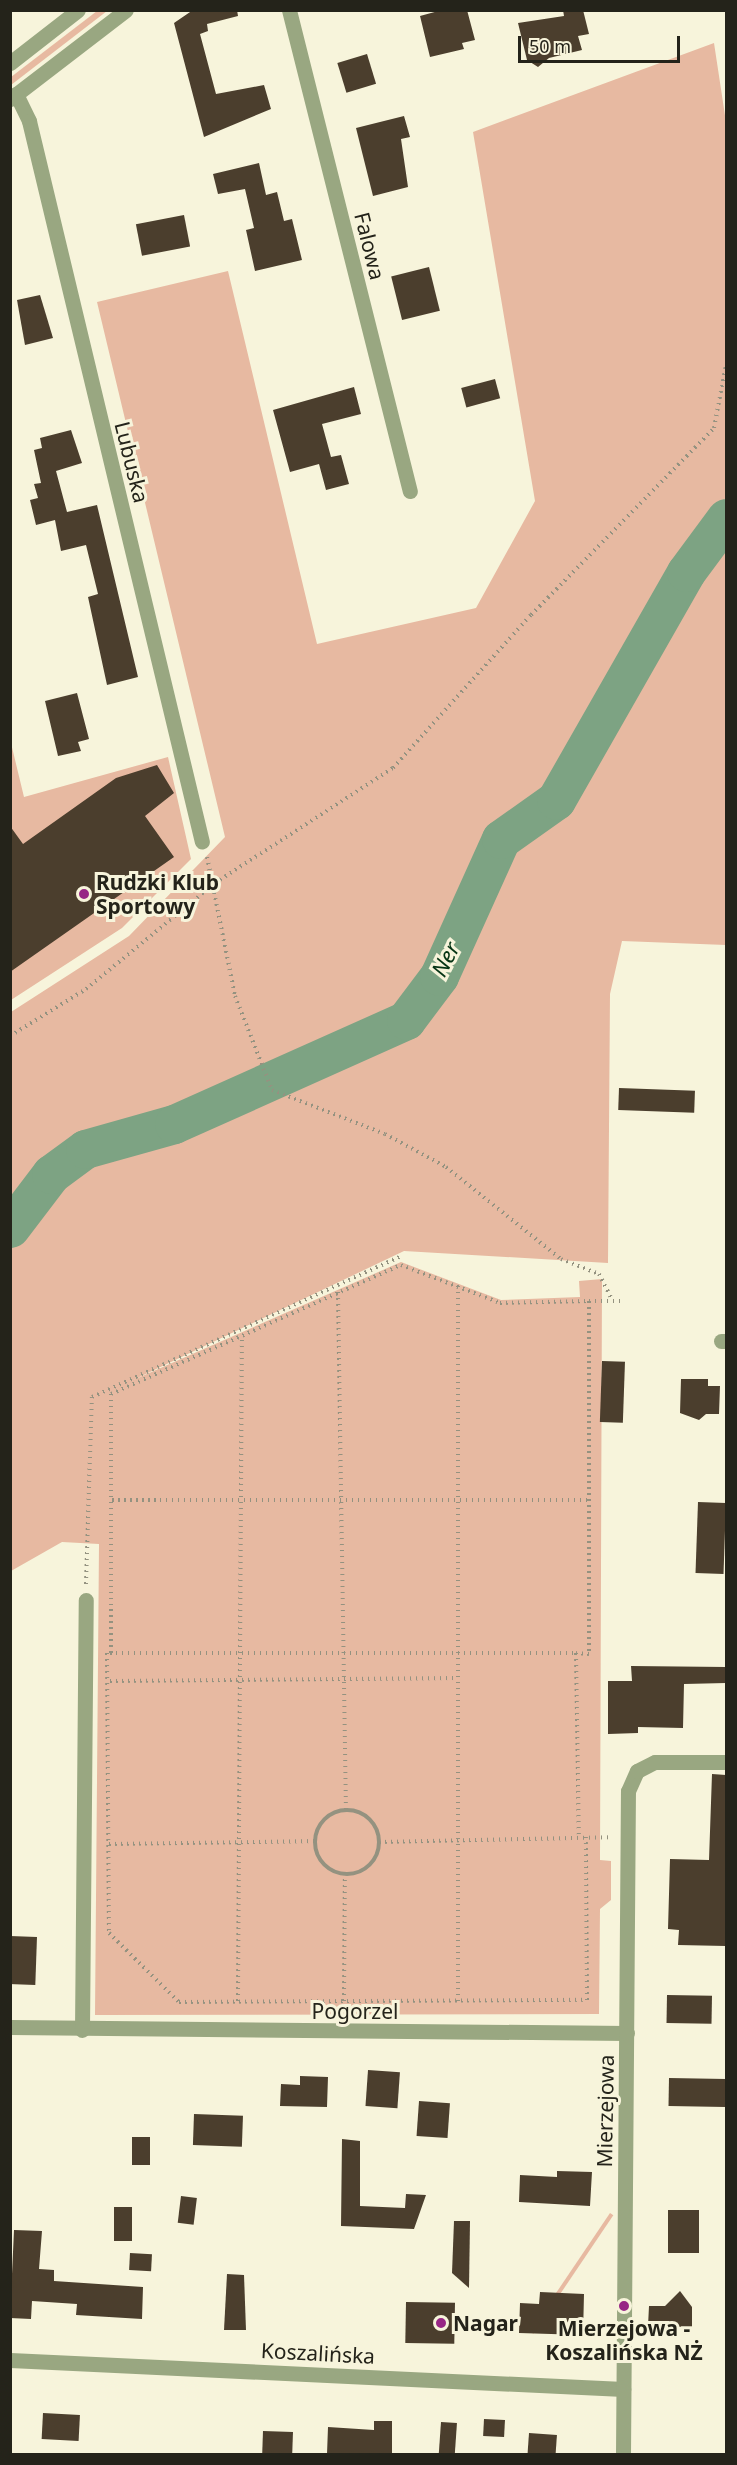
<!DOCTYPE html>
<meta charset="utf-8">
<style>
body{margin:0}
#map{position:relative;width:737px;height:2465px;overflow:hidden;background:#f7f4db;font-family:"Noto Sans",sans-serif}
div>[style]{position:absolute}
[style*='--x']{left:calc(var(--x)*1px);top:calc(var(--y)*1px);width:calc(var(--w)*1px);rotate:calc(var(--a)*1deg)}
.green>*{inset:0;background:#e7b9a1;transform-origin:0 0}
.river>*{height:39px;margin:-19.5px;padding:0 19.5px;transform-origin:19.5px;border-radius:19.5px;background:#7da383}
.building>*{inset:0;background:#4b3e2d;transform-origin:0 0}
.path>*{height:4px;margin-top:-2px;transform-origin:0;background:repeating-linear-gradient(90deg,#949280 0 1.5px,transparent 0 6px)}
.path>.ring{margin:-2px;padding:0;box-sizing:content-box;background:none;border:4px solid #949280;border-radius:50%}
.minor>*{height:15px;margin:-7.5px;padding:0 7.5px;transform-origin:7.5px;border-radius:7.5px;background:#99a781}
.dots>*{width:16px;height:16px;translate:-50% -50%;box-sizing:border-box;border:3px solid #f7f4db;border-radius:50%}
span{translate:-50% -50%;white-space:nowrap;text-align:center;line-height:1.15;-webkit-text-stroke:6px #f7f4db;paint-order:stroke}
.street-label{font-size:21px;color:#24231a}
.poi-label{font-size:21px;color:#24231a;font-weight:700}
.left{translate:0 -50%;text-align:left}
.water-label{font-size:22px;color:#053414;font-style:italic}
.frame{position:absolute;inset:0;border:12px solid #24231a;pointer-events:none}
.scale{position:absolute;left:518px;top:36px;width:162px;height:27px;box-sizing:border-box;border:3px solid #24231a;border-top:0;padding-left:8px;font-size:18px;line-height:21px;white-space:nowrap;color:#24231a;-webkit-text-stroke:4px #f7f4db;paint-order:stroke}
</style>
<div id="map">
<div class="green">
<i style="clip-path:polygon(97px 11px,107px 11px,11px 85px,11px 77px)"></i>
<i style="clip-path:polygon(714px 43px,726px 122px,726px 945px,622px 941px,610px 994px,608px 1263px,404px 1251px,131px 1381px,401px 1262px,501px 1300px,580px 1297px,579px 1281px,602px 1279px,600px 1860px,611px 1861px,611px 1900px,600px 1909px,599px 2014px,95px 2015px,99px 1544px,62px 1542px,11px 1571px,11px 1012px,129px 936px,225px 837px,97px 302px,228px 271px,317px 644px,476px 608px,535px 501px,473px 132px)"></i>
<i style="clip-path:polygon(10px 739px,24px 797px,168px 757px,191px 859px,122px 928px,11px 1000px)"></i>
<i style="left:610px;top:2213px;width:4px;height:143px;rotate:34deg"></i>
</div>
<div class="river">
<i style="--x:10;--y:1228;--w:68;--a:-52.8"></i>
<i style="--x:51;--y:1174;--w:42;--a:-36.3"></i>
<i style="--x:85;--y:1149;--w:92;--a:-15.7"></i>
<i style="--x:174;--y:1124;--w:254;--a:-24.1"></i>
<i style="--x:406;--y:1020;--w:55;--a:-53.1"></i>
<i style="--x:439;--y:976;--w:150;--a:-65.7"></i>
<i style="--x:501;--y:839;--w:67;--a:-35.3"></i>
<i style="--x:556;--y:800;--w:262;--a:-60.3"></i>
<i style="--x:686;--y:572;--w:67;--a:-53.5"></i>
</div>
<div class="building">
<i style="clip-path:polygon(193px 10px,237px 10px,238px 16px,207px 24px,208px 31px,200px 34px,216px 94px,264px 85px,271px 109px,204px 137px,174px 23px)"></i>
<i style="clip-path:polygon(442px 10px,467px 10px,475px 40px,462px 43px,464px 49px,430px 57px,420px 16px)"></i>
<i style="clip-path:polygon(563px 10px,583px 10px,589px 34px,578px 36px,582px 50px,549px 58px,538px 67px,527px 60px,518px 23px,564px 16px)"></i>
<i style="left:367px;top:54px;width:31px;height:31px;rotate:73deg"></i>
<i style="clip-path:polygon(404px 116px,410px 137px,401px 139px,408px 187px,373px 196px,356px 128px)"></i>
<i style="clip-path:polygon(259px 163px,266px 195px,277px 192px,284px 221px,292px 219px,302px 260px,255px 271px,246px 230px,254px 228px,245px 189px,218px 194px,213px 174px)"></i>
<i style="left:184px;top:215px;width:32px;height:49px;rotate:79deg"></i>
<i style="left:429px;top:267px;width:45px;height:39px;rotate:76deg"></i>
<i style="clip-path:polygon(40px 295px,53px 338px,25px 345px,17px 300px)"></i>
<i style="left:495px;top:379px;width:20px;height:35px;rotate:75deg"></i>
<i style="clip-path:polygon(354px 387px,361px 414px,322px 424px,331px 457px,341px 455px,349px 484px,326px 490px,319px 464px,290px 472px,273px 410px)"></i>
<i style="clip-path:polygon(71px 430px,82px 463px,56px 471px,67px 512px,97px 505px,138px 677px,107px 685px,88px 597px,98px 594px,86px 545px,61px 551px,55px 520px,36px 525px,30px 500px,38px 498px,34px 484px,41px 483px,34px 450px,42px 448px,40px 438px)"></i>
<i style="clip-path:polygon(77px 693px,89px 739px,78px 742px,81px 751px,58px 756px,45px 701px)"></i>
<i style="clip-path:polygon(157px 765px,174px 793px,145px 816px,174px 857px,10px 972px,10px 826px,23px 844px,116px 778px)"></i>
<i style="left:619px;top:1088px;width:76px;height:22px;rotate:2deg"></i>
<i style="left:602px;top:1361px;width:23px;height:61px;rotate:2deg"></i>
<i style="clip-path:polygon(681px 1379px,708px 1379px,708px 1386px,720px 1386px,719px 1414px,706px 1414px,699px 1420px,680px 1413px)"></i>
<i style="left:698px;top:1502px;width:28px;height:71px;rotate:2deg"></i>
<i style="clip-path:polygon(631px 1666px,726px 1667px,726px 1683px,684px 1684px,683px 1728px,638px 1727px,638px 1733px,608px 1734px,608px 1681px,632px 1681px)"></i>
<i style="clip-path:polygon(712px 1774px,726px 1775px,726px 1946px,678px 1945px,679px 1930px,668px 1929px,670px 1859px,709px 1860px)"></i>
<i style="left:10px;top:1936px;width:27px;height:48px;rotate:2deg"></i>
<i style="left:667px;top:1995px;width:45px;height:28px;rotate:1deg"></i>
<i style="left:368px;top:2070px;width:32px;height:36px;rotate:4deg"></i>
<i style="clip-path:polygon(300px 2076px,328px 2077px,327px 2107px,280px 2106px,281px 2084px,300px 2085px)"></i>
<i style="left:669px;top:2078px;width:57px;height:28px;rotate:1deg"></i>
<i style="left:419px;top:2101px;width:31px;height:35px;rotate:4deg"></i>
<i style="left:194px;top:2114px;width:49px;height:31px;rotate:2deg"></i>
<i style="left:132px;top:2137px;width:18px;height:28px"></i>
<i style="clip-path:polygon(342px 2139px,360px 2141px,360px 2206px,405px 2208px,406px 2194px,426px 2195px,414px 2229px,341px 2226px)"></i>
<i style="clip-path:polygon(557px 2171px,592px 2172px,590px 2206px,519px 2202px,520px 2175px,557px 2177px)"></i>
<i style="left:181px;top:2196px;width:16px;height:27px;rotate:7deg"></i>
<i style="left:114px;top:2207px;width:18px;height:34px"></i>
<i style="left:668px;top:2210px;width:31px;height:43px"></i>
<i style="clip-path:polygon(454px 2221px,470px 2221px,469px 2288px,452px 2273px)"></i>
<i style="clip-path:polygon(14px 2230px,42px 2231px,39px 2269px,54px 2270px,54px 2281px,143px 2287px,142px 2319px,76px 2315px,77px 2304px,32px 2301px,31px 2319px,10px 2318px)"></i>
<i style="left:130px;top:2253px;width:22px;height:17px;rotate:3deg"></i>
<i style="clip-path:polygon(227px 2274px,244px 2275px,246px 2330px,224px 2330px)"></i>
<i style="clip-path:polygon(680px 2291px,692px 2307px,692px 2327px,648px 2326px,649px 2306px,665px 2306px)"></i>
<i style="clip-path:polygon(540px 2292px,584px 2294px,583px 2335px,519px 2333px,520px 2303px,539px 2304px)"></i>
<i style="left:406px;top:2302px;width:49px;height:41px;rotate:1deg"></i>
<i style="left:43px;top:2413px;width:37px;height:26px;rotate:3deg"></i>
<i style="left:484px;top:2419px;width:21px;height:17px;rotate:3deg"></i>
<i style="clip-path:polygon(374px 2421px,392px 2421px,392px 2454px,327px 2454px,328px 2427px,374px 2430px)"></i>
<i style="left:441px;top:2422px;width:16px;height:32px;rotate:4deg"></i>
<i style="left:263px;top:2431px;width:30px;height:23px;rotate:2deg"></i>
<i style="left:529px;top:2433px;width:28px;height:21px;rotate:4deg"></i>
</div>
<div class="path">
<i style="--x:207;--y:857;--w:142;--a:78.6"></i>
<i style="--x:235;--y:996;--w:101;--a:68.5"></i>
<i style="--x:272;--y:1090;--w:121;--a:21.3"></i>
<i style="--x:385;--y:1134;--w:69;--a:28.4"></i>
<i style="--x:446;--y:1167;--w:147;--a:38.7"></i>
<i style="--x:561;--y:1259;--w:41;--a:21.5"></i>
<i style="--x:599;--y:1274;--w:28;--a:63"></i>
<i style="--x:10;--y:1036;--w:89;--a:-31.7"></i>
<i style="--x:86;--y:989;--w:167;--a:-39.4"></i>
<i style="--x:215;--y:883;--w:212;--a:-32.9"></i>
<i style="--x:393;--y:768;--w:206;--a:-48"></i>
<i style="--x:531;--y:615;--w:262;--a:-45.6"></i>
<i style="--x:714;--y:428;--w:64;--a:-79.2"></i>
<i style="--x:338;--y:1292;--w:518;--a:89.12"></i>
<i style="--x:589;--y:1301;--w:36;--a:0"></i>
<i style="--x:112;--y:1500;--w:476;--a:0"></i>
<i style="--x:86;--y:1584;--w:187;--a:-88.2"></i>
<i style="--x:92;--y:1397;--w:341;--a:-24.5"></i>
<i style="--x:107;--y:1653;--w:280;--a:89.6"></i>
<i style="--x:109;--y:1933;--w:98;--a:44.6"></i>
<i style="--x:179;--y:2002;--w:408;--a:-0.3"></i>
<i style="--x:587;--y:2000;--w:163;--a:-90.4"></i>
<i style="--x:110;--y:1653;--w:466;--a:0"></i>
<i style="--x:111;--y:1653;--w:259;--a:-90"></i>
<i style="--x:111;--y:1394;--w:317;--a:-24"></i>
<i style="--x:401;--y:1265;--w:106;--a:21"></i>
<i style="--x:500;--y:1303;--w:89;--a:-1.3"></i>
<i style="--x:589;--y:1301;--w:353;--a:90"></i>
<i style="--x:589;--y:1654;--w:13;--a:-176"></i>
<i style="--x:576;--y:1653;--w:184;--a:89.1"></i>
<i style="--x:110;--y:1681;--w:346;--a:-0.5"></i>
<i class="ring" style="left:315px;top:1810px;width:60px;height:60px"></i>
<i style="--x:379;--y:1842;--w:232;--a:-1.2"></i>
<i style="--x:109;--y:1844;--w:207;--a:-0.8"></i>
<i style="--x:238;--y:2001;--w:666;--a:-89.66"></i>
<i style="--x:344;--y:2001;--w:128;--a:-89.6"></i>
<i style="--x:458;--y:2001;--w:715;--a:-90"></i>
</div>
<div class="minor">
<i style="--x:289;--y:10;--w:496;--a:75.9"></i>
<i style="--x:10;--y:63;--w:86;--a:-37.9"></i>
<i style="--x:16;--y:94;--w:30;--a:64"></i>
<i style="--x:29;--y:121;--w:741;--a:76.51"></i>
<i style="--x:10;--y:99;--w:146;--a:-37.5"></i>
<i style="--x:721;--y:1341;--w:5;--a:0"></i>
<i style="--x:10;--y:2027;--w:617;--a:0.56"></i>
<i style="--x:82;--y:2030;--w:430;--a:-89.5"></i>
<i style="--x:10;--y:2360;--w:614;--a:2.71"></i>
<i style="--x:623;--y:2454;--w:663;--a:-89.57"></i>
<i style="--x:628;--y:1791;--w:22;--a:-66"></i>
<i style="--x:637;--y:1771;--w:20;--a:-27"></i>
<i style="--x:655;--y:1762;--w:71;--a:0"></i>
</div>
<div class="dots">
<i style="left:84px;top:894px;background:#972685"></i>
<i style="left:624px;top:2306px;background:#972685"></i>
<i style="left:441px;top:2323px;background:#972685"></i>
</div>
<div class="street-label">
<span style="left:370px;top:246px;rotate:76deg">Falowa</span>
<span style="left:132px;top:462px;rotate:76deg">Lubuska</span>
<span style="left:355px;top:2011px">Pogorzel</span>
<span style="left:605px;top:2111px;rotate:-89deg">Mierzejowa</span>
<span style="left:318px;top:2353px;rotate:3deg">Koszalińska</span>
</div>
<div class="poi-label">
<span class="left" style="left:96px;top:894px">Rudzki Klub<br>Sportowy</span>
<span class="left" style="left:453px;top:2323px">Nagar</span>
<span style="left:624px;top:2340px">Mierzejowa -<br>Koszalińska NŻ</span>
</div>
<div class="water-label">
<span style="left:445px;top:959px;rotate:-63deg">Ner</span>
</div>
<div class="frame"></div>
<div class="scale">50 m</div>
</div>
